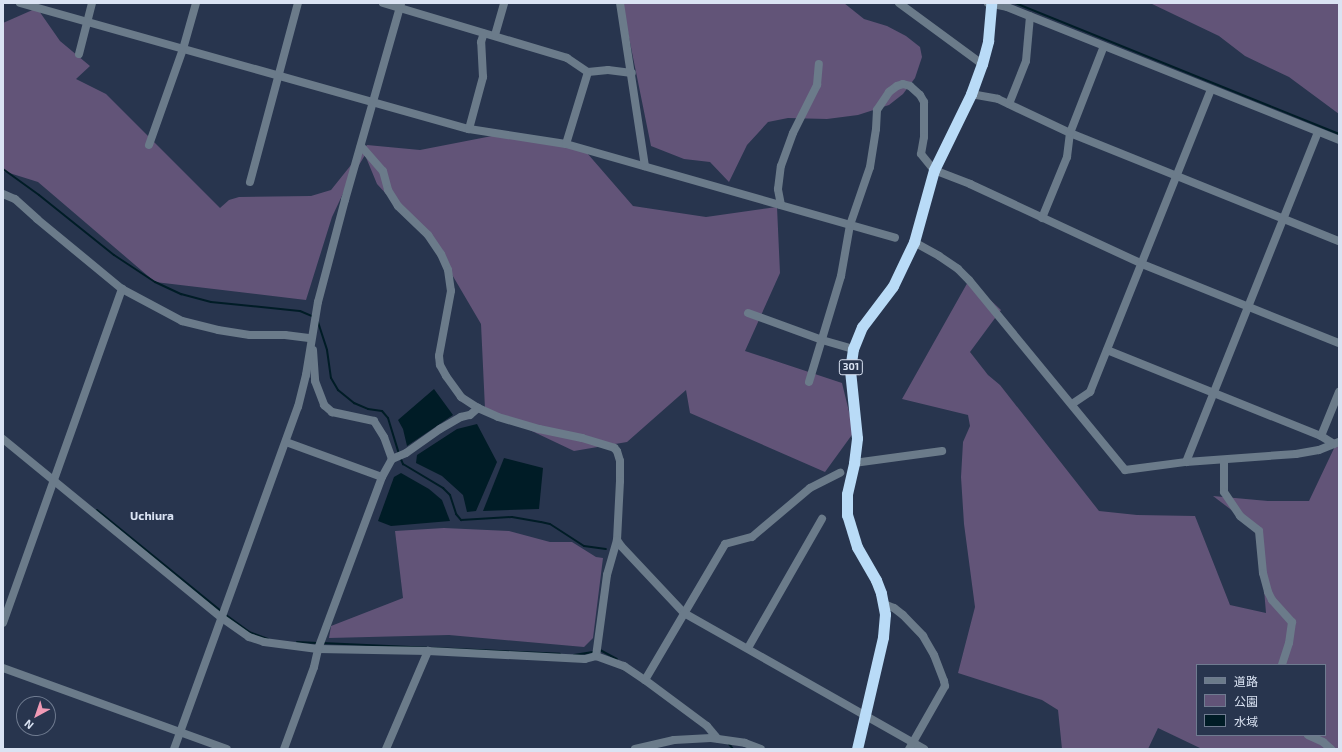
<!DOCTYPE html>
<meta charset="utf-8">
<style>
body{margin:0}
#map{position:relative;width:1342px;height:752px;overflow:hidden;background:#28354e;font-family:"Exo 2","Noto Sans JP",sans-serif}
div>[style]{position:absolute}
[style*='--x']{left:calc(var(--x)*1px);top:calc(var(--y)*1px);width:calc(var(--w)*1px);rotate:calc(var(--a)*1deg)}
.green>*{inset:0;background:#625478}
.water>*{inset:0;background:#001c26}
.stream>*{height:2px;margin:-1px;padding:0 1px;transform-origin:1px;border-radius:1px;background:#001c26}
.minor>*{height:8px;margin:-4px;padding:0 4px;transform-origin:4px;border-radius:4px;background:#6b7b8a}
.highway>*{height:11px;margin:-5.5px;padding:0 5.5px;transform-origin:5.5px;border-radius:5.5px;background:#b9dbf7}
span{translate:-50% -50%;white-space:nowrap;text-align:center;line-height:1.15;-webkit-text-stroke:4px #28354e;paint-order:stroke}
.shield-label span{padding:1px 3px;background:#28354e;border:1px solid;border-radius:3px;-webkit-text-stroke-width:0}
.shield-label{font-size:10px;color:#dae3f3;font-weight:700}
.neighbourhood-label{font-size:12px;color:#dae3f3;font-weight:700}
.frame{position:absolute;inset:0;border:4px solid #dae3f3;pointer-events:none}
.legend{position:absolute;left:1196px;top:664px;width:130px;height:72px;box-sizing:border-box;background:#28354e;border:1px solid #6f7b90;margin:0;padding:5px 7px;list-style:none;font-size:12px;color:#dae3f3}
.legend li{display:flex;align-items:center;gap:8px;height:20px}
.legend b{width:20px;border:1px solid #6f7b90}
.north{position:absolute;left:16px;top:696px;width:40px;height:40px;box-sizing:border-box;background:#28354e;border:1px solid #6f7b90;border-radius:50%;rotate:220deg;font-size:11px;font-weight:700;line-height:16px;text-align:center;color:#dae3f3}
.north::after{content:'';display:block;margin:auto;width:14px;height:18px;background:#f09ab5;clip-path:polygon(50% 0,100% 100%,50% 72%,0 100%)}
</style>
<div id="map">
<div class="green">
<i style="clip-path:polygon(622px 3px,844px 3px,864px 19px,887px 26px,906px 36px,920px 47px,922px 57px,915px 78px,903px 94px,889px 105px,858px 115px,827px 119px,788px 118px,768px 122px,747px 145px,729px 182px,710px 162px,684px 159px,651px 146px)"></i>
<i style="clip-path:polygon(1150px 3px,1339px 3px,1339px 114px,1289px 77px,1245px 56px,1219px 36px)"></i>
<i style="clip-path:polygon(37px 8px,60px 41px,90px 66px,76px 79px,106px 94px,220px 208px,229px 200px,239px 197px,311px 196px,331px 190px,367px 145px,420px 150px,512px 132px,587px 153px,633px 206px,706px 217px,777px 207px,780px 273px,745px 351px,842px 383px,854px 432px,825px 472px,690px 413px,686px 390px,627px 442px,574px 451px,485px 409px,481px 324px,437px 249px,377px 184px,365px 155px,347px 185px,332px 217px,306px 300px,155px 282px,38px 182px,3px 171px,3px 23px)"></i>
<i style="clip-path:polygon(evenodd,969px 280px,1001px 310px,970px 352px,988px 375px,1000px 385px,1099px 511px,1137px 515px,1195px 516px,1230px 605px,1266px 613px,1259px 531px,1213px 496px,1268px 501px,1309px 501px,1337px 442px,1339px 441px,1339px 749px,1202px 749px,1158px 728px,1148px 749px,1062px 749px,1058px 710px,1042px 700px,958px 673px,975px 607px,964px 524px,961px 477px,963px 442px,970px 426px,968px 415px,902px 399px,969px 280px,1197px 665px,1325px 665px,1325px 735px,1197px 735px,1197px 665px)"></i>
<i style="clip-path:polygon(444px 528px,509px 531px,550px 542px,572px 542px,596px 557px,603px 558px,593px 638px,584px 647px,449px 635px,329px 638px,331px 626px,403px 598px,395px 531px)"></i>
</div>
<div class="water">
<i style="clip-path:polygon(434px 389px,453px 415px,407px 446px,403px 429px,398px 420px)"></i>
<i style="clip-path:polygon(477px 424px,497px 462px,476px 511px,467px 512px,463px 495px,442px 476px,416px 463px,417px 455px,457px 429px)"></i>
<i style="clip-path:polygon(504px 458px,543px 468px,539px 509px,483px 511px)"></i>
<i style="clip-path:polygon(401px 473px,429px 489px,442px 500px,450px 521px,391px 526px,378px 521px,394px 477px)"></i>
</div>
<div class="stream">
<i style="--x:1015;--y:3;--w:349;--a:22"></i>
<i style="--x:3;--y:169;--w:44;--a:35.8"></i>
<i style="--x:39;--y:195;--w:96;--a:38.7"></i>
<i style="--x:114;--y:255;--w:49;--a:33.4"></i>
<i style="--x:155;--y:282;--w:29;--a:25"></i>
<i style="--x:181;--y:294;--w:31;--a:15"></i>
<i style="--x:211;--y:302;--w:89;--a:5.8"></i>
<i style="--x:300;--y:311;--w:15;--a:23"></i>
<i style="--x:318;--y:322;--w:29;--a:72"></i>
<i style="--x:327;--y:350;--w:28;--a:82"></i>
<i style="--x:331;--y:378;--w:14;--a:60"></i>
<i style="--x:338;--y:390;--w:21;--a:39"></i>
<i style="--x:354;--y:403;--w:15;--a:23"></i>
<i style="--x:368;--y:409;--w:14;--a:8"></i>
<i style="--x:382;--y:411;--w:9;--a:49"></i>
<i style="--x:388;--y:418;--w:37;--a:73"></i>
<i style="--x:400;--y:457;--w:8;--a:67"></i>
<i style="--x:403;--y:464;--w:47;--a:31"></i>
<i style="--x:443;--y:488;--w:10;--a:45"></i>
<i style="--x:450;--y:495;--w:20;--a:72"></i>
<i style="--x:456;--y:514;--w:8;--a:50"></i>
<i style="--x:461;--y:520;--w:51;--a:-3.4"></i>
<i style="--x:512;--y:517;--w:29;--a:10"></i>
<i style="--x:541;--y:522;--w:9;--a:13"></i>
<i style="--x:550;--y:524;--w:40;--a:32.9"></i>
<i style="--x:584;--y:546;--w:22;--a:8"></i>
<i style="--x:97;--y:510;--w:160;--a:39.2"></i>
<i style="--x:226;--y:615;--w:29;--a:36"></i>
<i style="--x:249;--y:632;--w:20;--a:20"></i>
<i style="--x:297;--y:642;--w:21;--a:3"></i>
<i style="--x:322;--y:643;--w:238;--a:2.6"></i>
<i style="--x:600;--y:650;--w:19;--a:28"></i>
<i style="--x:574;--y:655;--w:19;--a:-9"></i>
<i style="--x:729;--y:744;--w:6;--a:51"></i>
</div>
<div class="minor">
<i style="--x:20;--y:3;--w:466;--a:15.7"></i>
<i style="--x:469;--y:129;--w:98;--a:8.8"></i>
<i style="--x:566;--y:144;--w:342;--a:15.9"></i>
<i style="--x:383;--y:3;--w:192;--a:16.6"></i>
<i style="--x:567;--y:58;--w:25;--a:34"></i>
<i style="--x:588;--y:72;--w:20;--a:-6"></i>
<i style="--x:608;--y:70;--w:24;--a:7"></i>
<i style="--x:620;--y:3;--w:165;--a:81.3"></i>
<i style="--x:899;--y:3;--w:103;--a:36.3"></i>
<i style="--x:988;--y:3;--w:19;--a:12"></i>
<i style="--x:1007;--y:7;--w:358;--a:21.8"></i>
<i style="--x:495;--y:35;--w:33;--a:-74"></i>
<i style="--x:79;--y:54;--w:53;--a:-75.7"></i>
<i style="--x:971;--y:94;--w:27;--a:10"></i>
<i style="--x:998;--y:99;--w:80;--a:25.3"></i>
<i style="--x:1070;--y:133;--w:290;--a:21.9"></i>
<i style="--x:1009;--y:104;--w:46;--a:-68.4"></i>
<i style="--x:1026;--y:61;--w:45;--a:-84.9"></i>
<i style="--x:469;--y:129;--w:54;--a:-74.9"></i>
<i style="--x:483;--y:77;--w:35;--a:-93"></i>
<i style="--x:481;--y:42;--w:9;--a:-72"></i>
<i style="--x:566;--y:144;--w:75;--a:-73"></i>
<i style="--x:149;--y:145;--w:102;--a:-70.5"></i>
<i style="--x:183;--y:49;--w:48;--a:-74.2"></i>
<i style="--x:361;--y:146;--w:33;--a:49"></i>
<i style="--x:383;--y:171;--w:20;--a:75"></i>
<i style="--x:388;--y:190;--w:19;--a:58"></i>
<i style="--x:398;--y:206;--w:42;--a:44"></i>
<i style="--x:428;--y:235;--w:23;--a:56"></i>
<i style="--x:441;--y:254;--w:17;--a:66"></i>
<i style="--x:448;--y:270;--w:21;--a:82"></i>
<i style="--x:451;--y:291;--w:66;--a:100.5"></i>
<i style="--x:439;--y:356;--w:9;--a:84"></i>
<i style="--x:440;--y:365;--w:13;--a:61"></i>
<i style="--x:446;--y:376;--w:26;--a:54"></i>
<i style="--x:461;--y:397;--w:20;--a:33"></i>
<i style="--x:478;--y:408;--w:22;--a:24"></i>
<i style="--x:498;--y:417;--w:43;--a:16.3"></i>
<i style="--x:539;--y:429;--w:44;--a:11.8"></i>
<i style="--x:582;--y:438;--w:34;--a:17"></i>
<i style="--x:614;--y:448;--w:4;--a:45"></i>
<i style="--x:617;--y:451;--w:10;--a:73"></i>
<i style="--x:620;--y:461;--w:20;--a:90"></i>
<i style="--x:620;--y:481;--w:59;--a:92.9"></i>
<i style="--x:617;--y:540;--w:36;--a:106"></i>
<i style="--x:607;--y:575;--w:82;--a:97.7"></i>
<i style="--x:596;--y:656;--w:30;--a:20"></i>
<i style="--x:624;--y:666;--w:25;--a:34"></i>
<i style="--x:645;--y:680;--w:77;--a:36.6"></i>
<i style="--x:707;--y:726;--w:16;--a:50"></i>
<i style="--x:250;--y:182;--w:185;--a:-75"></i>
<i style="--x:3;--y:194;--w:13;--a:23"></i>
<i style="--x:15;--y:199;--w:30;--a:42"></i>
<i style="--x:37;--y:219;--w:110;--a:39.5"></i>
<i style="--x:122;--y:289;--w:68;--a:28.1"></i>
<i style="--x:182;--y:321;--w:37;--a:14"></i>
<i style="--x:218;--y:330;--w:32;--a:9"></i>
<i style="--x:250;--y:335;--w:35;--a:0"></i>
<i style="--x:285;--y:335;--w:26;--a:7"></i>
<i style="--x:781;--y:205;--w:16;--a:-101"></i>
<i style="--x:778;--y:189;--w:23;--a:-83"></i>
<i style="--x:781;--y:166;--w:35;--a:-70"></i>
<i style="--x:793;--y:133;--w:54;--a:-63.4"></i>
<i style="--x:817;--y:85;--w:21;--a:-85"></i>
<i style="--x:1042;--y:218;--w:66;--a:-67.7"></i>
<i style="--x:1067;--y:157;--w:24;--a:-83"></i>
<i style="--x:1070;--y:133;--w:93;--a:-68.7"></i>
<i style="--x:914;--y:242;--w:29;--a:29"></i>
<i style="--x:939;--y:256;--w:23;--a:34"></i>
<i style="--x:958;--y:269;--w:16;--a:45"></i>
<i style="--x:969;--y:280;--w:246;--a:50.6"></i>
<i style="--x:1125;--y:470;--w:62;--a:-7.5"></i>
<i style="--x:1186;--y:462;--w:110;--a:-4.2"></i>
<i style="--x:1296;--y:454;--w:23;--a:-10"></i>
<i style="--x:1319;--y:450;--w:22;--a:-22"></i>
<i style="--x:748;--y:313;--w:79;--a:20"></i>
<i style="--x:822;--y:340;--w:32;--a:16"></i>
<i style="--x:313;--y:350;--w:31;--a:86"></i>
<i style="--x:315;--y:381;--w:26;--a:69"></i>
<i style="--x:324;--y:405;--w:11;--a:41"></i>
<i style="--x:332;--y:412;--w:43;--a:12.1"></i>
<i style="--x:374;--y:421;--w:19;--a:58"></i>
<i style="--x:384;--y:437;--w:23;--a:70"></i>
<i style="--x:1107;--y:350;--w:231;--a:21.9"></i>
<i style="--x:1321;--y:436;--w:15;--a:32"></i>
<i style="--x:809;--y:382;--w:111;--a:-73.2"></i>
<i style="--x:841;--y:276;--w:52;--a:-80"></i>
<i style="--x:850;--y:225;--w:61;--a:-71"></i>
<i style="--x:870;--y:167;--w:38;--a:-81"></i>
<i style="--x:876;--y:129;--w:19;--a:-87"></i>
<i style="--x:877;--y:110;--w:22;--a:-56"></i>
<i style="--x:889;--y:92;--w:10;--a:-37"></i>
<i style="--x:897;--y:86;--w:6;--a:-18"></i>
<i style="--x:903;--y:84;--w:7;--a:16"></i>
<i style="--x:910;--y:86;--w:13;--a:42"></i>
<i style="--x:920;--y:95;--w:8;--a:60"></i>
<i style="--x:924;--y:102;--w:35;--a:90"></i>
<i style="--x:924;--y:137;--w:17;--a:100"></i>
<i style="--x:921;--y:154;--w:21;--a:51"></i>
<i style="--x:934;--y:170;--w:39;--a:21"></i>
<i style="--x:970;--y:184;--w:190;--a:24.9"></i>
<i style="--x:1142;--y:264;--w:212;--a:21.9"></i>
<i style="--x:1072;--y:404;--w:22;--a:-34"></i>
<i style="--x:1090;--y:392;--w:326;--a:-68.2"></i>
<i style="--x:1321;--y:436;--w:48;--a:-67.8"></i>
<i style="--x:3;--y:439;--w:283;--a:39.3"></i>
<i style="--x:222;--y:618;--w:33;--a:35"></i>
<i style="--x:249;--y:637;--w:16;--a:18"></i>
<i style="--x:264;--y:642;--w:54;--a:7.4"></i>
<i style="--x:318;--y:649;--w:110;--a:1"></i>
<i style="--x:428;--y:651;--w:157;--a:2.9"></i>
<i style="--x:585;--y:659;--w:11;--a:-15"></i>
<i style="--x:286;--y:442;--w:102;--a:20"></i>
<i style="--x:1224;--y:460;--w:32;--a:90"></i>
<i style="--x:1224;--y:492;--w:29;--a:56"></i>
<i style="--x:1240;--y:516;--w:24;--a:38"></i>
<i style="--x:1259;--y:531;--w:42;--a:84.6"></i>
<i style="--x:1263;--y:573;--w:20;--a:75"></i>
<i style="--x:1268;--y:592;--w:9;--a:63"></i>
<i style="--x:1272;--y:600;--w:30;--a:48"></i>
<i style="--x:1292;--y:622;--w:21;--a:98"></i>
<i style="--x:1289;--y:643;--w:23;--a:108"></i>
<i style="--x:1186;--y:462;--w:355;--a:-68.2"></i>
<i style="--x:854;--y:463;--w:89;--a:-7.8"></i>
<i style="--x:617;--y:540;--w:7;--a:56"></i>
<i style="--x:621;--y:546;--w:92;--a:46.8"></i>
<i style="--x:684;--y:613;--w:276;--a:29.5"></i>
<i style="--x:884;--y:604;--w:11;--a:22"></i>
<i style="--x:894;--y:608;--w:11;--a:38"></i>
<i style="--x:903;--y:615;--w:29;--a:46"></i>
<i style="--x:923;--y:636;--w:22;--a:60"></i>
<i style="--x:934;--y:655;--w:28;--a:69"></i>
<i style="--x:944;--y:681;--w:5;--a:79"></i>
<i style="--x:945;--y:686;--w:73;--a:119.7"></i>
<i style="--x:3;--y:623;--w:355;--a:-70.4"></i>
<i style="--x:748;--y:648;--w:149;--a:-60.2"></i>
<i style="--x:3;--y:668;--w:238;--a:19.9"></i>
<i style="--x:645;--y:680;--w:158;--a:-59.5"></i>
<i style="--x:725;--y:544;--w:28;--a:-15"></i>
<i style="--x:752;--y:537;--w:76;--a:-40.2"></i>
<i style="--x:810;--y:488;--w:34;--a:-27"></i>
<i style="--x:1308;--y:735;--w:17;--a:25"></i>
<i style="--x:1323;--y:742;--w:11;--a:41"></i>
<i style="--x:174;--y:749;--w:364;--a:-70.1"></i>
<i style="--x:298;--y:407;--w:33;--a:-76"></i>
<i style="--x:306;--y:375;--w:74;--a:-80.7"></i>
<i style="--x:318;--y:302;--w:106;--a:-75.2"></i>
<i style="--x:345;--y:200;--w:205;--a:-74.1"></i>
<i style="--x:284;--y:749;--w:87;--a:-69.9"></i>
<i style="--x:314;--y:667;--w:18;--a:-77"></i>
<i style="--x:318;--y:649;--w:184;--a:-69.6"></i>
<i style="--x:382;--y:477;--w:21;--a:-61"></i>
<i style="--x:392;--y:459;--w:15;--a:-23"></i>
<i style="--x:406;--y:453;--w:42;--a:-35.2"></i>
<i style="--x:440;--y:429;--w:24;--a:-30"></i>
<i style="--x:461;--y:417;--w:9;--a:-13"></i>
<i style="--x:470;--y:415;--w:11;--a:-41"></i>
<i style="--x:386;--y:749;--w:107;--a:-66.8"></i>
<i style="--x:635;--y:749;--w:40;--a:-13"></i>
<i style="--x:674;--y:740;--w:37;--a:-3"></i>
<i style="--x:711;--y:738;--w:34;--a:8"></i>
<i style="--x:745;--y:743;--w:17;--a:21"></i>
</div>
<div class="highway">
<i style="--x:857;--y:749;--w:115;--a:-76.9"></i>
<i style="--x:883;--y:637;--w:23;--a:-85"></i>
<i style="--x:885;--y:614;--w:21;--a:-101"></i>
<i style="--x:881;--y:593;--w:14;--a:-111"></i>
<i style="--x:876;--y:580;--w:38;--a:-120"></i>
<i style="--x:857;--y:547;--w:34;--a:-107"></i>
<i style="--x:847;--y:515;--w:21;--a:-90"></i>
<i style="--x:847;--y:494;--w:32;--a:-77"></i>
<i style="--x:854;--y:463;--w:25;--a:-83"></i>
<i style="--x:857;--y:438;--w:68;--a:-95.9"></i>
<i style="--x:850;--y:370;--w:21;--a:-82"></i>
<i style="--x:853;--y:349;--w:24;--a:-68"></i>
<i style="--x:862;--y:327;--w:51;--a:-52.9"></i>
<i style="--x:893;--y:286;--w:49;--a:-64.5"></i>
<i style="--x:914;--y:242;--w:75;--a:-74.5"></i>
<i style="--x:934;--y:170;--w:85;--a:-64"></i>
<i style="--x:971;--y:94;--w:32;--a:-70"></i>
<i style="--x:982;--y:64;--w:24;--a:-75"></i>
<i style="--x:988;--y:41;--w:38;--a:-85"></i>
</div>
<div class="shield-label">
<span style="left:851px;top:367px">301</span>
</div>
<div class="neighbourhood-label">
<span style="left:152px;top:516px">Uchiura</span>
</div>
<div class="frame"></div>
<ul class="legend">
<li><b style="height:5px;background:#6b7b8a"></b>道路</li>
<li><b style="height:11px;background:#625478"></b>公園</li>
<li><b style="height:11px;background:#001c26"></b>水域</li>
</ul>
<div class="north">N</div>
</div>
